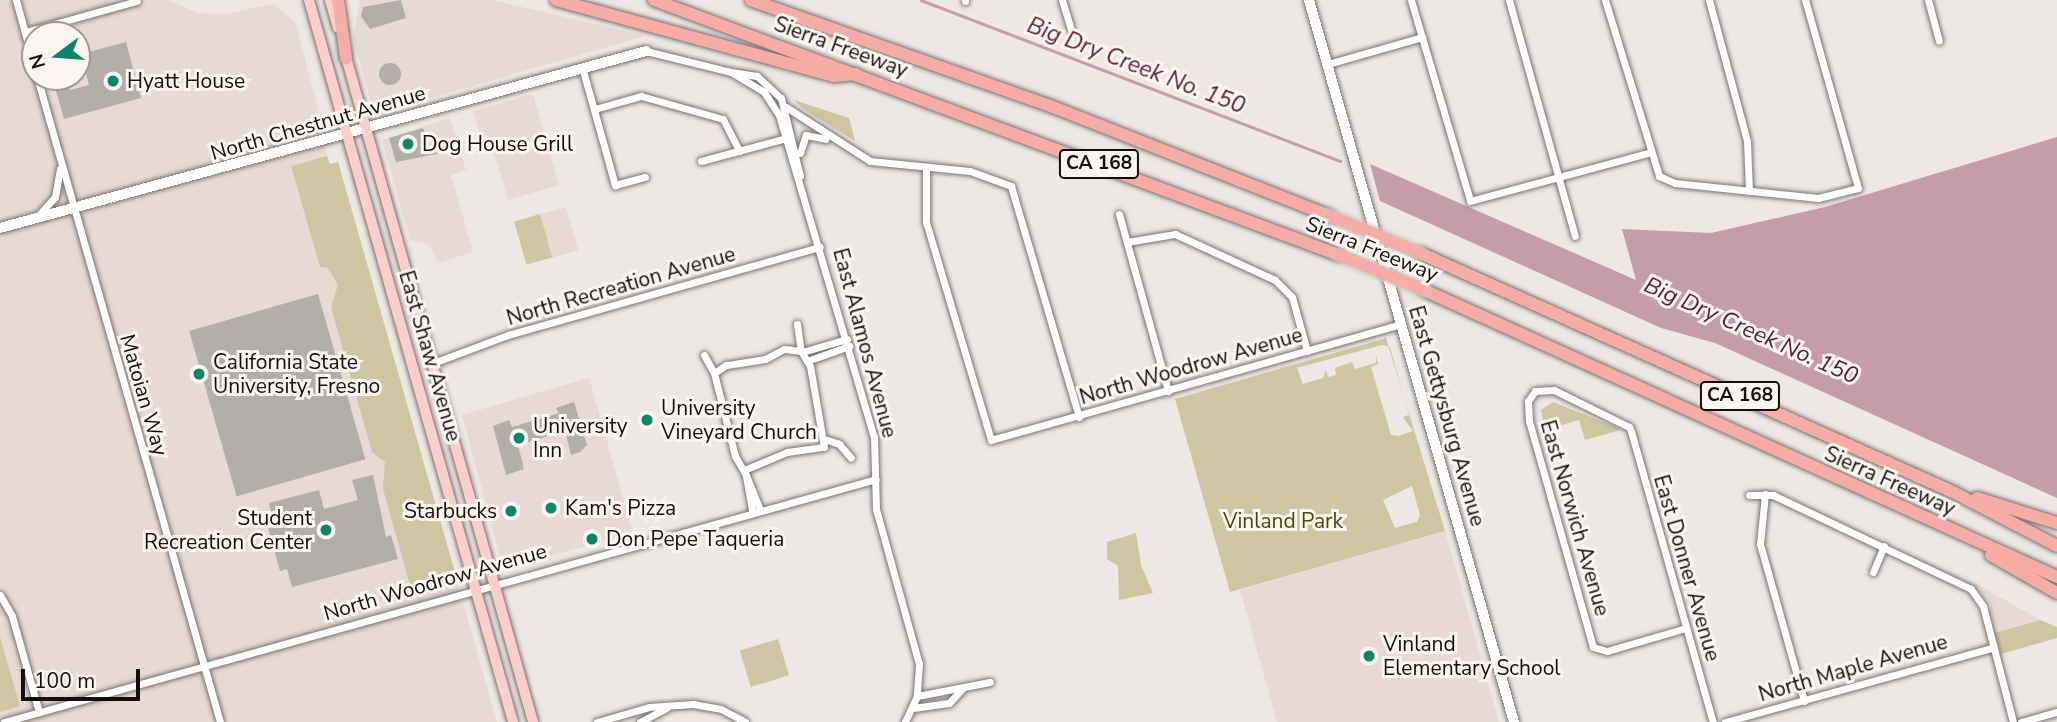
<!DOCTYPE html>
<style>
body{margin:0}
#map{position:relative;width:2057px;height:722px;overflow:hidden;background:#ede7e5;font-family:"Nunito Sans",sans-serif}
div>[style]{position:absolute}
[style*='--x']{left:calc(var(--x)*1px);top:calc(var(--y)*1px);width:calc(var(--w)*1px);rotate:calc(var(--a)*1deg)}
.built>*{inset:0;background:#e7d9d3;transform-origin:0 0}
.green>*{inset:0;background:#cec6a3;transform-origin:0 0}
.water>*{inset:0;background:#c59ca9}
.stream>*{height:2.5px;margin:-1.25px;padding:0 1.25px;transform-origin:1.25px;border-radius:1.25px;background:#c59ca9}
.building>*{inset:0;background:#b2aeaa;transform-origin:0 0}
.round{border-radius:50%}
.roads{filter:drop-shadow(0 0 2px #777270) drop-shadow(0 0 2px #777270)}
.street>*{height:7px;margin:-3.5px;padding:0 3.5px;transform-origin:3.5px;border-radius:3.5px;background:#fff}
.secondary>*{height:10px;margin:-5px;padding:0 5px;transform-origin:5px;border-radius:5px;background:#fff}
.primary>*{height:10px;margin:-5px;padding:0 5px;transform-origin:5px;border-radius:5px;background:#fbcdcb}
.highway>*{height:12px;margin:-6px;padding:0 6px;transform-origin:6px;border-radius:6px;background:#f8aca8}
.bridges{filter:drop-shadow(0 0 2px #c6c6c5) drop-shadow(0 0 2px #c6c6c5)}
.highway-bridge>*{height:12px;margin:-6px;padding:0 6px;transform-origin:6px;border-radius:6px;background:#f8aca8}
.dots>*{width:19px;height:19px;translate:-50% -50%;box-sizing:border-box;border:4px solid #faf5f2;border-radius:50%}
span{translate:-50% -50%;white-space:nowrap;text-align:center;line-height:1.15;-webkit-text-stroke:6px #faf5f2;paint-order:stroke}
.shield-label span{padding:2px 5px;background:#faf5f2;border:2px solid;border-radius:5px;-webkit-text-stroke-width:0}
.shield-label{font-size:19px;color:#11100f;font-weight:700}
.street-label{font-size:21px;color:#11100f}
.poi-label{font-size:21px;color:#11100f}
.left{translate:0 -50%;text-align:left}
.right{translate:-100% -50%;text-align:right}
.park-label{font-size:21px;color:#544600}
.water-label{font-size:23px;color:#541f34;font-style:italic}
.north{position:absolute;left:21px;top:21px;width:70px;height:70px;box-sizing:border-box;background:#faf5f2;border:2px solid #9d9997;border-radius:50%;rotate:254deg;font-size:19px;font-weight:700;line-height:28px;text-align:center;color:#11100f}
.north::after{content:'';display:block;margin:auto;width:24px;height:32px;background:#088669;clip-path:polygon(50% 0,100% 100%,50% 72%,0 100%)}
.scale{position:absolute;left:21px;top:669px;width:119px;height:32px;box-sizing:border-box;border:4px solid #11100f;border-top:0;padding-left:9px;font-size:21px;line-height:24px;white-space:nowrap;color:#11100f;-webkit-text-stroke:5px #faf5f2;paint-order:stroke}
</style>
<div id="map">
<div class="built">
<i style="clip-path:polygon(evenodd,0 0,168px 0,198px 13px,226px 14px,273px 4px,296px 23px,319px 113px,315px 122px,330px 164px,338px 162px,497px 722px,0 722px,0 0,35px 35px,77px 35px,77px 77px,35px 77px,35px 35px)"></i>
<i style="clip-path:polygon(360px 0,492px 0,645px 36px,380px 113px,373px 109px,353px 39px)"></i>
<i style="clip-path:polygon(533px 94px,559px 185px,508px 200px,489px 135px,481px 137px,473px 111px)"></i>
<i style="clip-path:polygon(450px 118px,466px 170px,451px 175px,473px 252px,438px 263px,430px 245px,410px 240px,382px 140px)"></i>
<i style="left:566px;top:207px;width:45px;height:27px;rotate:74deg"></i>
<i style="clip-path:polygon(589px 378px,633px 533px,509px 567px,502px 563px,462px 415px)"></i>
<i style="clip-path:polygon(1445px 531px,1499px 722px,1277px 722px,1240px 590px)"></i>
<i style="clip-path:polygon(1971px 581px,2040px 620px,1995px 633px,1990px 604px)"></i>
</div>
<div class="green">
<i style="clip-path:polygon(794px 100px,849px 118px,855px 141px,803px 109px)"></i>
<i style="clip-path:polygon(327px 156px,330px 164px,338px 162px,458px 583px,413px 596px,383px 489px,385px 462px,372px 452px,331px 307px,338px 285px,328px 268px,320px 267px,291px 166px)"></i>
<i style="left:540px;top:214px;width:45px;height:27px;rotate:74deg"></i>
<i style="clip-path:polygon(evenodd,1386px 338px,1445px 531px,1230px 592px,1175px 399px,1386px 338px,1382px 345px,1390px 347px,1409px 415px,1403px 417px,1413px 431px,1399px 436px,1391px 435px,1371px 367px,1378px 364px,1376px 356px,1376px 363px,1355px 369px,1352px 362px,1335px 368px,1336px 375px,1328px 377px,1326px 370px,1323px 378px,1303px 384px,1297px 368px,1382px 345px,1386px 338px,1412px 486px,1420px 515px,1417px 522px,1395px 528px,1383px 500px,1412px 486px)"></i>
<i style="clip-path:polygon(1553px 402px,1618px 428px,1620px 430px,1585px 440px,1579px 420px,1545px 430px,1541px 410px)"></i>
<i style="clip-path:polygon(1136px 533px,1141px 565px,1153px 593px,1119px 600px,1118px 566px,1107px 559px,1107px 542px)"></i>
<i style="clip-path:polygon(2040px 620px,2057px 627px,2057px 638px,2001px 654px,1995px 633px)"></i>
<i style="clip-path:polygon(0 637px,20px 706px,0 712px)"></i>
<i style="left:778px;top:639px;width:38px;height:40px;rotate:73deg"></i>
</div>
<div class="water">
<i style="clip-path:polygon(2057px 137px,2057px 498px,1715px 343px,1661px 328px,1380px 201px,1370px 164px,1636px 280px,1622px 229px,1711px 233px,1825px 207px)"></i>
</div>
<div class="stream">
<i style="--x:921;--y:0;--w:449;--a:21"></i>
</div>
<div class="building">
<i style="clip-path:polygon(401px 0,406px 18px,370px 29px,361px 16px,363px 7px)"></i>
<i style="clip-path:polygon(126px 42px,141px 98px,64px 119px,52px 77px,66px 77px,70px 90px,89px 85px,81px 54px)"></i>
<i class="round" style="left:379px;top:63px;width:22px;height:22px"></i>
<i style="clip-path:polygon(423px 128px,429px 147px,435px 145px,437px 154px,396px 162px,389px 138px)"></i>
<i style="left:318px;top:294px;width:172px;height:134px;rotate:74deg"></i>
<i style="clip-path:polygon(574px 402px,587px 445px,580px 452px,571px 455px,565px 431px,518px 445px,524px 469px,506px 475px,493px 426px,509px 420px,512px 427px,559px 413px,556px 408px)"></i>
<i style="clip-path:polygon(373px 475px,386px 537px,391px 535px,398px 559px,292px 587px,287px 569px,280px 571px,267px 524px,274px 522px,269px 503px,319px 490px,324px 509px,358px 500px,352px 480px)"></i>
</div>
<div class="roads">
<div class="street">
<i style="--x:16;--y:0;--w:72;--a:74.6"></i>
<i style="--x:965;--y:0;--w:1;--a:90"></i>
<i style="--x:1062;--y:0;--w:30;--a:73"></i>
<i style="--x:1411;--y:0;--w:209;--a:73.6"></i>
<i style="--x:1470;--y:201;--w:184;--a:-15.1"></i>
<i style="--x:1509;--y:0;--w:245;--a:74.4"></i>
<i style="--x:1605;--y:0;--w:184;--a:72.9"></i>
<i style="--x:1659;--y:176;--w:17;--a:24"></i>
<i style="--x:1675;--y:183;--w:144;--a:6"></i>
<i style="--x:1818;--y:198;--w:41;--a:-14"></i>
<i style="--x:1858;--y:188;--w:195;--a:-105.7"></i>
<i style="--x:1709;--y:0;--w:146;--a:74.9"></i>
<i style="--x:1747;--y:141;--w:50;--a:87.7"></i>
<i style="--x:1928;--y:0;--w:42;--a:75"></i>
<i style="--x:25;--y:32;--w:116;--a:-15.5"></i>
<i style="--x:646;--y:51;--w:88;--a:13.9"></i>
<i style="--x:731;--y:72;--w:39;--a:31"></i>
<i style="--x:764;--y:92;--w:27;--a:57"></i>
<i style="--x:779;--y:115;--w:336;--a:73.6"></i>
<i style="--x:874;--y:437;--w:72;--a:88.4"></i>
<i style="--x:876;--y:509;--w:161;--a:74.5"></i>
<i style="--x:919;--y:664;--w:32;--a:94"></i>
<i style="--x:917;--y:696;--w:29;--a:115"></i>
<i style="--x:1328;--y:64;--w:98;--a:-16"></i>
<i style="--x:582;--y:67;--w:123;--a:74.4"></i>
<i style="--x:615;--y:185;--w:31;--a:-15"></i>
<i style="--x:731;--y:72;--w:26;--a:9"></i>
<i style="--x:757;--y:76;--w:33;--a:43"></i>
<i style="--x:781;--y:98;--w:80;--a:76.3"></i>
<i style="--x:37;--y:77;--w:670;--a:74.16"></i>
<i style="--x:786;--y:107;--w:100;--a:32.7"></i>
<i style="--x:870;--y:161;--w:100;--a:5.7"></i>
<i style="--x:970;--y:171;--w:44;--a:20.1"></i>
<i style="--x:1011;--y:186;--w:241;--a:73.6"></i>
<i style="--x:595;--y:109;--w:48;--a:-15.8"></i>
<i style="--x:641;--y:96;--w:85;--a:15.7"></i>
<i style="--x:723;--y:119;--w:36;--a:63"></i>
<i style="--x:800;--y:153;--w:19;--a:-72"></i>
<i style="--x:806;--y:135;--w:20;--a:11"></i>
<i style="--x:701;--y:161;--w:88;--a:-15.1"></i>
<i style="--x:926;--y:169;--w:53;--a:90"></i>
<i style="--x:926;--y:222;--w:227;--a:73.4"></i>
<i style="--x:991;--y:440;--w:426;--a:-15.8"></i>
<i style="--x:1119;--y:214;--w:184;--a:74.5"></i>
<i style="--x:36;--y:218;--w:28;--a:-48"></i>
<i style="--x:55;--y:197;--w:29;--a:-80"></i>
<i style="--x:1127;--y:242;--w:49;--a:-9.5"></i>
<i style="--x:1175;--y:234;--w:110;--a:24.7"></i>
<i style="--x:1275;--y:280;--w:24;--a:45"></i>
<i style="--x:1292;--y:297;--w:56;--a:74.5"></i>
<i style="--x:797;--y:324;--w:27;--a:82"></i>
<i style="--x:802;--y:352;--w:47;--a:-16.1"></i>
<i style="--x:704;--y:355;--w:21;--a:61"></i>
<i style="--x:807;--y:361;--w:45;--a:-19.7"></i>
<i style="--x:433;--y:363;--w:80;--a:-20.5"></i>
<i style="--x:508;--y:335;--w:324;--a:-15.8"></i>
<i style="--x:824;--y:439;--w:16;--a:18"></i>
<i style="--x:839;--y:444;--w:18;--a:49"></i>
<i style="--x:744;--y:470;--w:47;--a:-22.7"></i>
<i style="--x:787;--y:452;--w:37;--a:-8"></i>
<i style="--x:824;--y:447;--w:82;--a:-99.8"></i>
<i style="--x:810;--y:366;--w:17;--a:-121"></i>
<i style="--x:801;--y:351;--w:17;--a:-173"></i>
<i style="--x:784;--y:349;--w:21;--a:152"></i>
<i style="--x:765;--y:359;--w:39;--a:171"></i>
<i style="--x:726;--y:365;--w:14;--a:146"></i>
<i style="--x:714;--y:373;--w:86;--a:75.8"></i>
<i style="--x:735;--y:456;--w:22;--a:60"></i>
<i style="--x:1765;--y:494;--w:50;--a:95.7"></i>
<i style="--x:1760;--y:544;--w:163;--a:74.3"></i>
<i style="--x:1749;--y:495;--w:24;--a:0"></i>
<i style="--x:1773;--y:495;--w:219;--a:25.4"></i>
<i style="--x:1971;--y:589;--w:21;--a:55"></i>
<i style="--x:1983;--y:606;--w:120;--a:75.5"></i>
<i style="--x:752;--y:510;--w:36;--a:-100"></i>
<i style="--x:746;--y:475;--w:35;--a:68"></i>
<i style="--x:1873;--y:572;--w:28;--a:-67"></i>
<i style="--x:0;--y:595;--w:24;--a:60"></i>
<i style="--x:12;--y:616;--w:100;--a:74.3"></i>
<i style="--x:1686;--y:628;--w:82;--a:163.8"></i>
<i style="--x:1607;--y:651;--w:15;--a:-164"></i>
<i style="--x:1593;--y:647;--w:235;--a:-105.8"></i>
<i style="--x:1529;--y:421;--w:20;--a:-93"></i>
<i style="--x:1528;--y:401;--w:12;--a:-55"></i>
<i style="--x:1535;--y:391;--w:19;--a:-3"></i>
<i style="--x:1554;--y:390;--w:84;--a:26.3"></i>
<i style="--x:1629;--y:427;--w:4;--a:63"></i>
<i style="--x:1631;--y:431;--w:302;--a:74.3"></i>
<i style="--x:917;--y:696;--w:74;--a:-10.9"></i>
<i style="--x:913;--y:708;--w:36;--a:-8"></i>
<i style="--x:949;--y:703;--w:19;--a:-47"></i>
<i style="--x:4;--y:722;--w:905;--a:-15.57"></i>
<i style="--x:597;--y:722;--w:54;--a:-16.1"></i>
<i style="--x:649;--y:707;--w:44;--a:-3.9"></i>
<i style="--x:693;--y:704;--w:28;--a:10"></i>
<i style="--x:721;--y:709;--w:27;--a:28"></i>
<i style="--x:640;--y:722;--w:30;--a:-28"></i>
<i style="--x:1725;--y:722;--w:276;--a:-15.5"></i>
<i style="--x:2021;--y:722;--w:37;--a:-16"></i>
</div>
<div class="secondary">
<i style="--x:1309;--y:0;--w:751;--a:74.15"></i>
<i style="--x:0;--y:228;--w:670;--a:-15.32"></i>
</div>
<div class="primary">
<i style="--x:309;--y:0;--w:750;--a:74.22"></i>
<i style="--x:330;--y:0;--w:29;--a:74"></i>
<i style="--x:344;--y:50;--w:698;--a:74.29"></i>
</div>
<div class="highway">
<i style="--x:338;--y:0;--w:59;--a:82.1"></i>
<i style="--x:556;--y:0;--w:288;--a:15.3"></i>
<i style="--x:834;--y:76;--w:22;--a:-5"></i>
<i style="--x:654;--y:0;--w:731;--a:20.42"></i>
<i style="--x:751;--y:0;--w:315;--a:19.5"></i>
<i style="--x:1048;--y:105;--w:303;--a:21.5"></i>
<i style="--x:1420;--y:253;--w:584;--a:24.15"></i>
<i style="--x:1953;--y:492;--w:117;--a:27.4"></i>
<i style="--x:1424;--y:290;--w:695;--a:24.39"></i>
<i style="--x:1977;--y:498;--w:84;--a:17.4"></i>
<i style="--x:1991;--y:555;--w:76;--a:29.9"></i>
</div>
</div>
<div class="bridges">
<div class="highway-bridge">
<i style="--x:1330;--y:216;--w:97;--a:22.3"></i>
<i style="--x:1339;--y:255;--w:92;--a:22.4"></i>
</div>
</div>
<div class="dots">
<i style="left:113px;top:81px;background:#088669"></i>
<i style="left:408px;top:144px;background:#088669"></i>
<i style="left:199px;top:374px;background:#088669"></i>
<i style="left:647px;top:420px;background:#088669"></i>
<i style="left:519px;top:438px;background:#088669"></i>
<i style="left:551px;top:508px;background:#088669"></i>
<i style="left:511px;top:511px;background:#088669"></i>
<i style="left:326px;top:530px;background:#088669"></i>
<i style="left:592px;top:539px;background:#088669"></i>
<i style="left:1369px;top:656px;background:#088669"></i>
</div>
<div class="shield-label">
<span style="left:1099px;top:164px">CA 168</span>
<span style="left:1740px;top:396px">CA 168</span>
</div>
<div class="street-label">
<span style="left:841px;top:47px;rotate:20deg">Sierra Freeway</span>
<span style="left:318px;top:123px;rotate:-16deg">North Chestnut Avenue</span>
<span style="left:1372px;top:249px;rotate:22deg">Sierra Freeway</span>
<span style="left:621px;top:286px;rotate:-16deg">North Recreation Avenue</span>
<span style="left:865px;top:343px;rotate:75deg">East Alamos Avenue</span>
<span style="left:430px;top:356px;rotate:74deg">East Shaw Avenue</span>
<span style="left:1191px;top:366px;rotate:-16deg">North Woodrow Avenue</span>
<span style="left:144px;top:395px;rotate:74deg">Matoian Way</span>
<span style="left:1447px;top:416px;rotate:74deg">East Gettysburg Avenue</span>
<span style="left:1890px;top:481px;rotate:24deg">Sierra Freeway</span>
<span style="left:1575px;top:518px;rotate:74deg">East Norwich Avenue</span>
<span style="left:1687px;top:568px;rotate:74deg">East Donner Avenue</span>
<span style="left:435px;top:582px;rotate:-16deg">North Woodrow Avenue</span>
<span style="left:1853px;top:668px;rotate:-16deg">North Maple Avenue</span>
</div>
<div class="poi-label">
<span class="left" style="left:127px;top:81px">Hyatt House</span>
<span class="left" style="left:422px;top:144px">Dog House Grill</span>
<span class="left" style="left:213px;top:374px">California State<br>University, Fresno</span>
<span class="left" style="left:661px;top:420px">University<br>Vineyard Church</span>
<span class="left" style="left:533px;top:438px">University<br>Inn</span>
<span class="left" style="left:565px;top:508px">Kam's Pizza</span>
<span class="right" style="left:497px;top:511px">Starbucks</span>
<span class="right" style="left:312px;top:530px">Student<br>Recreation Center</span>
<span class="left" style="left:606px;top:539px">Don Pepe Taqueria</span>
<span class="left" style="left:1383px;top:656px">Vinland<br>Elementary School</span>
</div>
<div class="park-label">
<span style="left:1283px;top:521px">Vinland Park</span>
</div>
<div class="water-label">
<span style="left:1136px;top:66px;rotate:21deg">Big Dry Creek No. 150</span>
<span style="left:1751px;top:331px;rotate:24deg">Big Dry Creek No. 150</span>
</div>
<div class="north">N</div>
<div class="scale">100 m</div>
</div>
